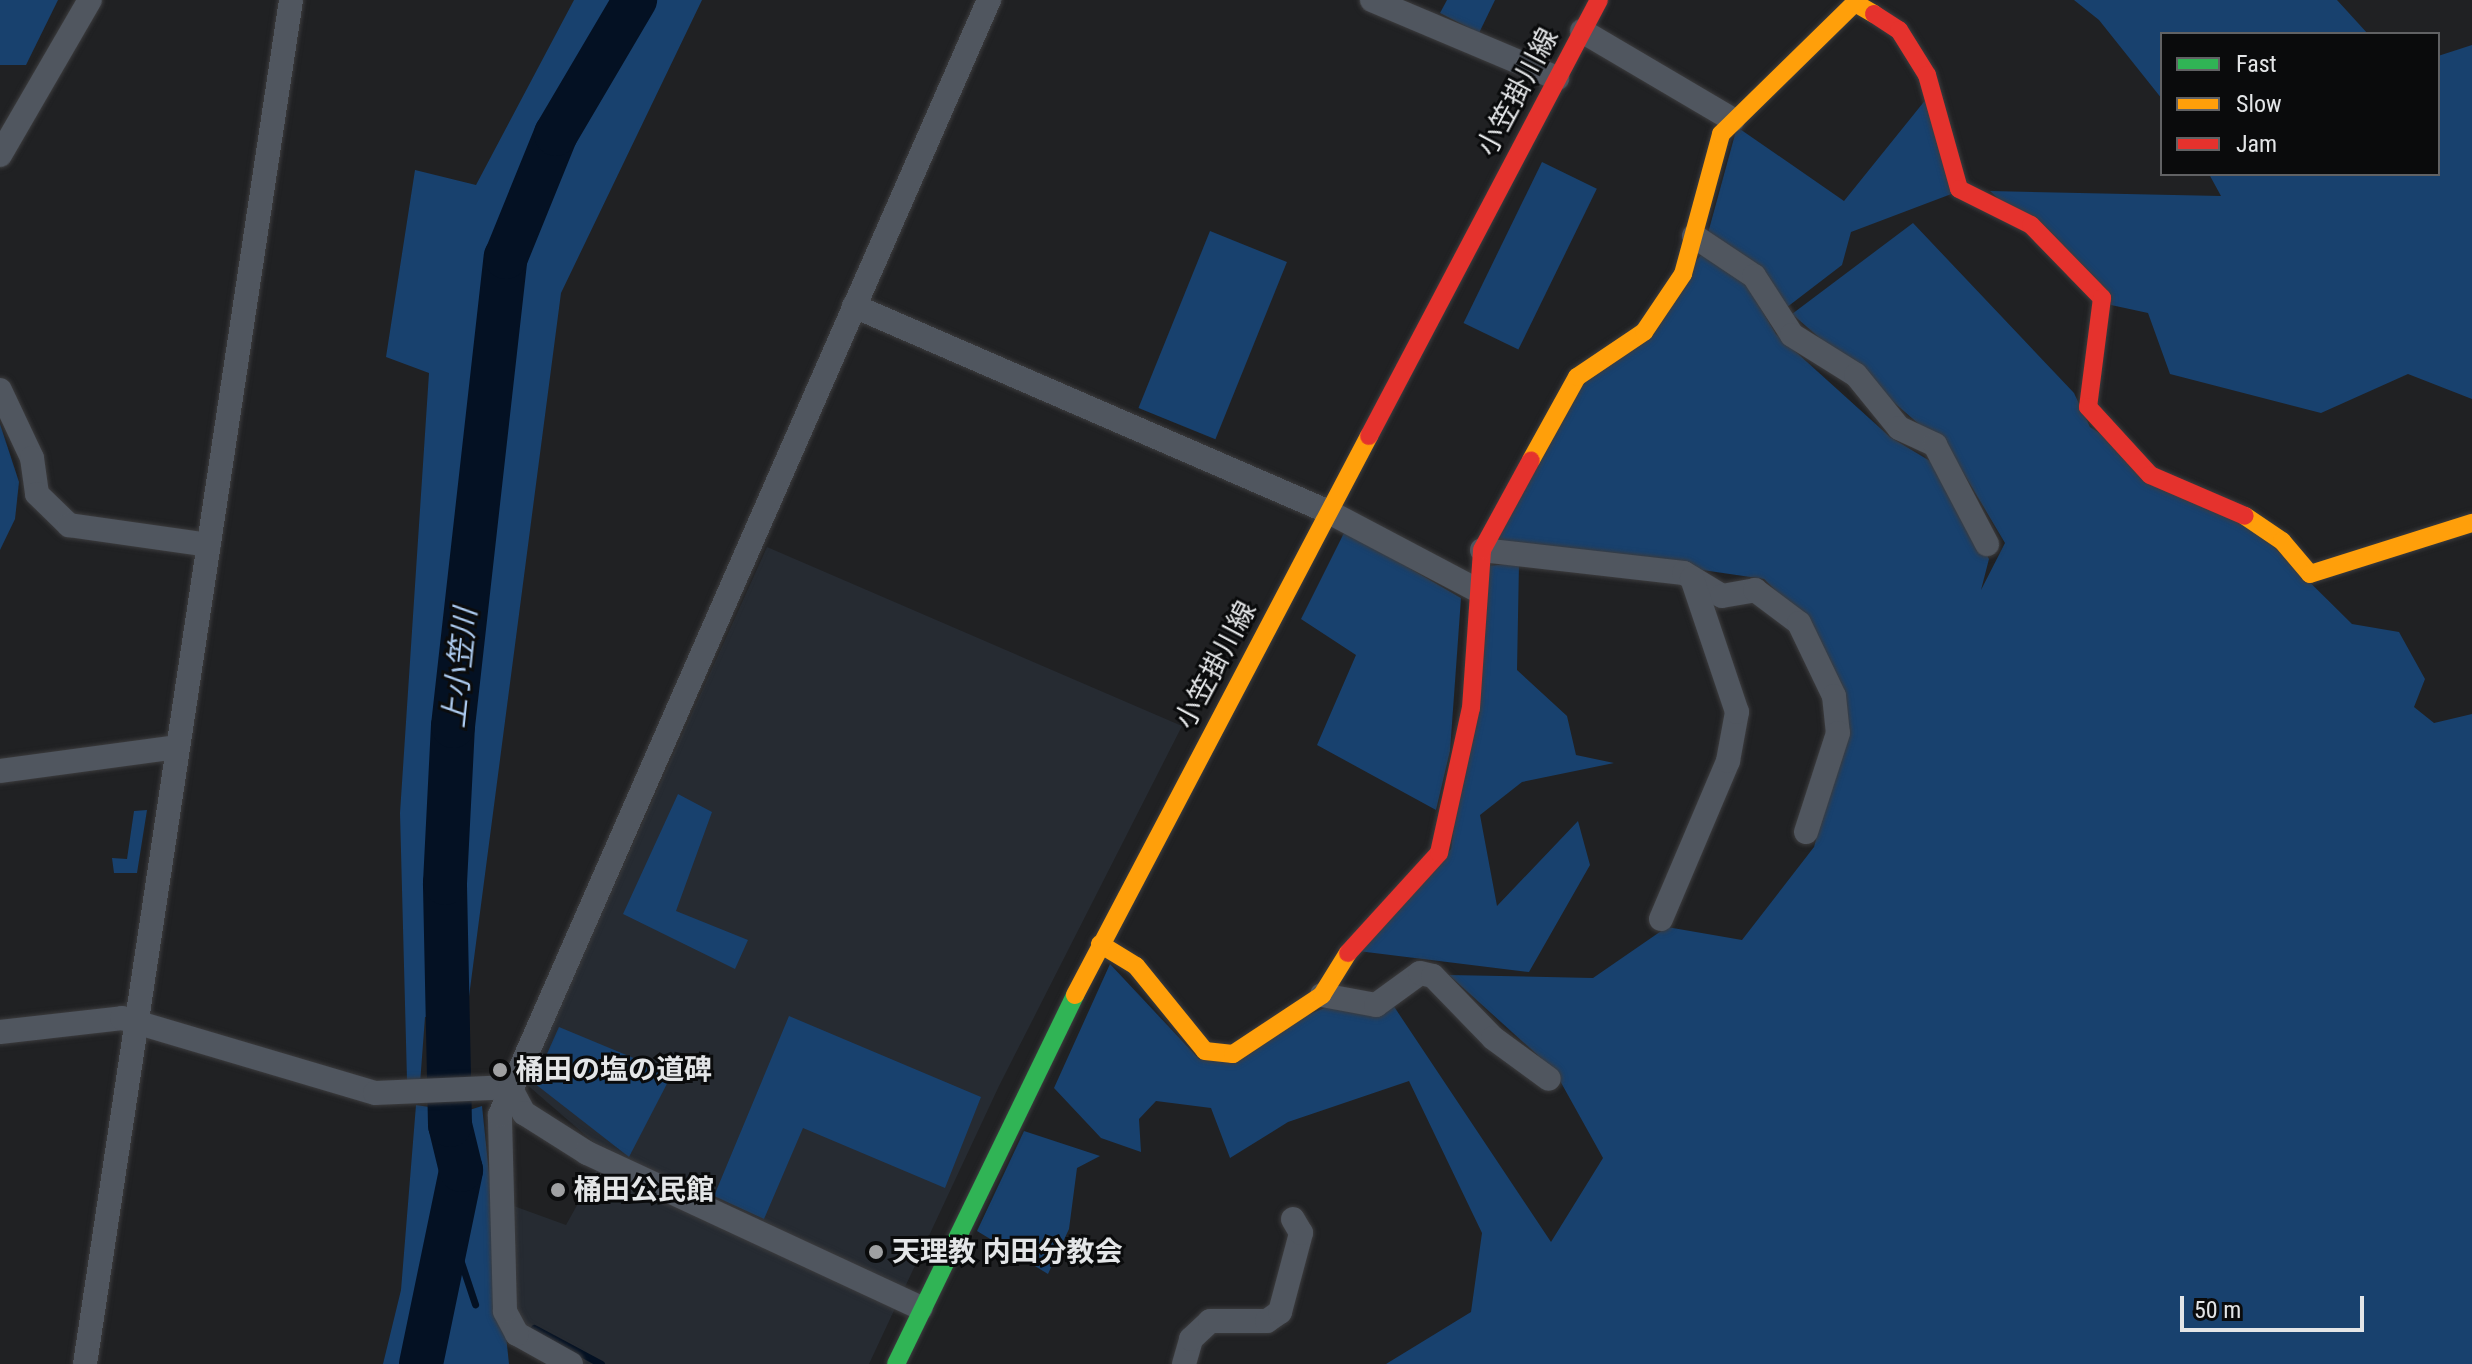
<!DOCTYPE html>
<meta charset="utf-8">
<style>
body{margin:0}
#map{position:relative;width:2472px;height:1364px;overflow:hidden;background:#202123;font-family:"Roboto Condensed","Noto Sans JP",sans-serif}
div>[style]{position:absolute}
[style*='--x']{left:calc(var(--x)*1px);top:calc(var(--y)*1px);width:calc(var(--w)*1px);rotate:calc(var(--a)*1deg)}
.built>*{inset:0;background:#262b32}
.green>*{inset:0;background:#18416e;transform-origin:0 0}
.stream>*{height:7px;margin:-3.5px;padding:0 3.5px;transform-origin:3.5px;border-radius:3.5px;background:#041123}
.river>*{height:44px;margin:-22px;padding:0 22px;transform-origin:22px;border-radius:22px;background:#041123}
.roads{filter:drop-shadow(0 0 2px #3c3c3e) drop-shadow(0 0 2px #3c3c3e)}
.street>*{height:24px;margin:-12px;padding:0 12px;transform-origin:12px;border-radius:12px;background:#50565f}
.fast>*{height:18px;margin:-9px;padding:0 9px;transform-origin:9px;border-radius:9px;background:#30b455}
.slow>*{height:18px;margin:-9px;padding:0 9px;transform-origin:9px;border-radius:9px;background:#ff9f0a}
.jam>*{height:18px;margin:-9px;padding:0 9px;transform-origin:9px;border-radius:9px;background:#e5322d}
.dots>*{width:22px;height:22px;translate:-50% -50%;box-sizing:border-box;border:4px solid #0a0b0c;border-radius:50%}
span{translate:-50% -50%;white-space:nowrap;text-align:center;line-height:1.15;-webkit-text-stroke:6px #0a0b0c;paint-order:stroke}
.street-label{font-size:28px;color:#e3e5e7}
.poi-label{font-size:28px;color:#e3e5e7;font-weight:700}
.left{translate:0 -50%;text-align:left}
.water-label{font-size:30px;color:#adcbf0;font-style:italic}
.legend{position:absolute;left:2160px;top:32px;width:280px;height:144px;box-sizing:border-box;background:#0a0b0c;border:2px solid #616264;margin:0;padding:10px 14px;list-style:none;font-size:24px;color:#e3e5e7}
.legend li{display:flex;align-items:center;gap:16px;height:40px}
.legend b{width:40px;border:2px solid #616264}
.scale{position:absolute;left:2180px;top:1296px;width:184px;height:36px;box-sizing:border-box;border:4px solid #e3e5e7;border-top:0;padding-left:10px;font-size:24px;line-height:28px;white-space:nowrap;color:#e3e5e7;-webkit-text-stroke:6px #0a0b0c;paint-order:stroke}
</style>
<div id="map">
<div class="built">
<i style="clip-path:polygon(767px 547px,1182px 726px,999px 1086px,869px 1364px,581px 1364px,517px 1334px,511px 1205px,566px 1225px,606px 1153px,525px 1083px)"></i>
</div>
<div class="green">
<i style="clip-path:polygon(0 0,58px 0,26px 65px,0 65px)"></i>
<i style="clip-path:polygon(574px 0,702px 0,561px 293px,467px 1012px,425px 1017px,420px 1084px,407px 1080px,400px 813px,429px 373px,386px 357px,415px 170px,476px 185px)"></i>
<i style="clip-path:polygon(1447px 0,1495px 0,1479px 33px,1440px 13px)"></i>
<i style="clip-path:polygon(2074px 0,2337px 0,2368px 34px,2162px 34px,2162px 99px,2099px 20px)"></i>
<i style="clip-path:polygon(2472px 45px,2472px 399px,2408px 374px,2321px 413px,2170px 374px,2148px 313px,2111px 305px,1990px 191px,2221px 196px,2209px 174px,2438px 174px,2438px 56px)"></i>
<i style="clip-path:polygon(1927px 98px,1954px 193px,1851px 232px,1842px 265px,1782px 311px,1708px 233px,1737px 127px,1844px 201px)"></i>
<i style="left:1542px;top:162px;width:61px;height:179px;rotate:26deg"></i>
<i style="clip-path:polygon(1913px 223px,2074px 393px,2090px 427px,2267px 540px,2352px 624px,2399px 632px,2425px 679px,2414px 707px,2434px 723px,2472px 714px,2472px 1364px,1386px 1364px,1471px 1312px,1482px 1233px,1409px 1081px,1288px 1122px,1230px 1158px,1211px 1108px,1156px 1101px,1139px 1119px,1141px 1152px,1101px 1138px,1054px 1088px,1110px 964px,1199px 1059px,1327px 1007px,1393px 1005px,1551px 1242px,1603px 1158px,1554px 1070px,1449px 975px,1593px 978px,1667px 927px,1742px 940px,1814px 847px,1844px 738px,1803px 618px,1764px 579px,1496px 540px,1584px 382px,1703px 253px,1746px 284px,1776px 334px,1890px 437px,1935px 464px,1989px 559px,1981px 590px,2005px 543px,1951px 452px,1792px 314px)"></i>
<i style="left:1210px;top:231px;width:83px;height:191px;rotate:22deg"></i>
<i style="clip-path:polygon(0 424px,19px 482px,15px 519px,0 550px)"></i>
<i style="clip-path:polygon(1345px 531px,1461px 598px,1450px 751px,1436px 810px,1317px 745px,1356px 655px,1301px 619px)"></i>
<i style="clip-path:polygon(1519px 563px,1517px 670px,1567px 716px,1576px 755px,1614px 763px,1522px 782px,1480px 815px,1497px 906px,1578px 821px,1590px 865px,1529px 972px,1358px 951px,1451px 849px,1487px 566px)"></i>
<i style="clip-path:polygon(678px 794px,712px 812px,676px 911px,748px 940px,735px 969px,623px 914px)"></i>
<i style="clip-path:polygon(147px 810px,137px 873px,114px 873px,112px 858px,127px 859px,134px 811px)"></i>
<i style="clip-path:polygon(789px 1016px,981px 1097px,945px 1188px,803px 1128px,764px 1219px,714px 1196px)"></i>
<i style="clip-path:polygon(559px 1027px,672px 1074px,629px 1157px,534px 1083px)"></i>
<i style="clip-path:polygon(416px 1105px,463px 1112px,482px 1106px,509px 1364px,383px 1364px,401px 1290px)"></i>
<i style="clip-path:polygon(1024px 1131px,1100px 1156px,1077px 1168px,1069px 1229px,1048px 1274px,977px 1231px)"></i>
</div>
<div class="stream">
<i style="--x:453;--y:1238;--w:70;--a:71.6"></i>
<i style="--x:534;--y:1328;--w:76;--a:28.2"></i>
</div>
<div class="river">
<i style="--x:421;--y:1364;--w:198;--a:-78.3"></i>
<i style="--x:461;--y:1170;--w:46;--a:-103.7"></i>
<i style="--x:450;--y:1125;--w:242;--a:-91.2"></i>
<i style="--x:445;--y:883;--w:157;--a:-87.1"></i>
<i style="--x:453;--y:726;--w:472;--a:-83.6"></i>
<i style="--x:506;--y:257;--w:133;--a:-67.9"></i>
<i style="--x:556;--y:134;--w:156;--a:-59.5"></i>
</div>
<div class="roads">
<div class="street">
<i style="--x:1372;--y:0;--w:201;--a:22.9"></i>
<i style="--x:1582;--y:31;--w:175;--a:30.5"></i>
<i style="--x:0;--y:155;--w:179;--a:-59.9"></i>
<i style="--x:1694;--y:236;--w:72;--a:33.7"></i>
<i style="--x:1754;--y:276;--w:70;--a:57.2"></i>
<i style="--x:1792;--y:335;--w:75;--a:32"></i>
<i style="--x:1856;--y:375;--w:68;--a:50.9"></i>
<i style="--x:1899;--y:428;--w:40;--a:25"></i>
<i style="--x:1935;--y:445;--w:112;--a:62.3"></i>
<i style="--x:854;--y:306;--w:518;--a:23.45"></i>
<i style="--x:1329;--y:512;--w:165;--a:27.8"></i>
<i style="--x:0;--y:390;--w:75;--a:64.8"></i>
<i style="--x:32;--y:458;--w:36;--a:82"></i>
<i style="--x:37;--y:494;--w:45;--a:44.1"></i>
<i style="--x:69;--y:525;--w:141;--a:8.1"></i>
<i style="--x:1482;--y:550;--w:203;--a:6.5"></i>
<i style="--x:1684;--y:573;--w:44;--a:31.2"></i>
<i style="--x:1722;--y:596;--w:34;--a:-10"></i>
<i style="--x:1755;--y:590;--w:55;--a:36.9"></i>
<i style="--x:1799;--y:623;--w:81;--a:64.4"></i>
<i style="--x:1834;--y:696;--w:37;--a:84"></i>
<i style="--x:1838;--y:733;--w:104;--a:107.9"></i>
<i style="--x:0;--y:771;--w:179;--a:-7.7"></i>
<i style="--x:1661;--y:919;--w:172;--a:-67"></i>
<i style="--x:1728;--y:761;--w:50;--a:-79.6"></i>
<i style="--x:1737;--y:712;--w:141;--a:-108.6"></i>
<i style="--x:1322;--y:995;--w:55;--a:10.5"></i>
<i style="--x:1376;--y:1005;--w:54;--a:-36"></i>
<i style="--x:1420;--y:973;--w:13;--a:13"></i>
<i style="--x:1433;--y:976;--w:86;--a:45.9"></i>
<i style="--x:1493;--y:1038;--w:69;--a:36.2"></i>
<i style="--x:0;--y:1032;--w:123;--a:-6.5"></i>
<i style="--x:122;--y:1018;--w:264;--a:16.5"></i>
<i style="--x:375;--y:1093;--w:135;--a:-2.5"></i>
<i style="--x:510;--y:1087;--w:30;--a:62"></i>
<i style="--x:524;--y:1113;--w:75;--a:32.4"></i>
<i style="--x:587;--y:1153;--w:368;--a:24.9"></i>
<i style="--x:85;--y:1364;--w:1379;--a:-81.41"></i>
<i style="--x:571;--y:1364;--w:62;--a:-150.9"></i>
<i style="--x:517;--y:1334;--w:26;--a:-118"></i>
<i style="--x:505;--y:1311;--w:196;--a:-91.5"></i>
<i style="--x:500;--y:1115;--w:1218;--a:-66.32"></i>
<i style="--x:1184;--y:1364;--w:26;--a:-74"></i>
<i style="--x:1191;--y:1339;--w:26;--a:-43"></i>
<i style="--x:1210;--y:1321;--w:57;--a:0"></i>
<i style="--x:1267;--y:1321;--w:16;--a:-35"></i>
<i style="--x:1280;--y:1312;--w:82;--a:-75.1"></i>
<i style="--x:1301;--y:1233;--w:16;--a:-120"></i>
</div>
<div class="fast">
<i style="--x:896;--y:1364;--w:410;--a:-64.1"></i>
</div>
<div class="slow">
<i style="--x:1531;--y:460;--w:95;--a:-61"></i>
<i style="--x:1577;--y:377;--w:81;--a:-33.9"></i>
<i style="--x:1644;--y:332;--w:70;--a:-56.1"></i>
<i style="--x:1683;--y:274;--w:145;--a:-74.8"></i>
<i style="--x:1721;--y:134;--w:187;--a:-44.4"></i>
<i style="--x:1855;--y:3;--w:22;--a:30"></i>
<i style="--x:2245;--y:516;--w:45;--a:34"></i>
<i style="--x:2282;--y:541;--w:43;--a:49.7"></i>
<i style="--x:2310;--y:574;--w:170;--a:-17.5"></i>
<i style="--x:1100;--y:944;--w:42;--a:31.4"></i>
<i style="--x:1136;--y:966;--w:109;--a:50.9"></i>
<i style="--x:1205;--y:1051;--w:28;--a:6"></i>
<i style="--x:1233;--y:1054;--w:107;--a:-33.5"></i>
<i style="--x:1322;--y:995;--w:49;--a:-58.2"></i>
<i style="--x:1075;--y:995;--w:632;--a:-62.26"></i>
</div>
<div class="jam">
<i style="--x:1874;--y:14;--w:30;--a:33"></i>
<i style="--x:1899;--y:30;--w:53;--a:58.1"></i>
<i style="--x:1927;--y:75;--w:118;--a:74.3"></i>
<i style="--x:1959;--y:189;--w:80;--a:26.6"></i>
<i style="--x:2031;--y:225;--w:102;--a:45.8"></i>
<i style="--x:2102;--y:298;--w:110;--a:97.3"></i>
<i style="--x:2088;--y:407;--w:92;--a:47.6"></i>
<i style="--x:2150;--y:475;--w:103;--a:23.3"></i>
<i style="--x:1369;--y:436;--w:493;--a:-62.2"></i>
<i style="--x:1348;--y:953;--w:135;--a:-47.7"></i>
<i style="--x:1439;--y:853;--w:148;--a:-77.6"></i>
<i style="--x:1471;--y:708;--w:158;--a:-86"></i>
<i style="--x:1482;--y:550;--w:102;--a:-61.4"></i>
</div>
</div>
<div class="dots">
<i style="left:500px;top:1070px;background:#9fa0a2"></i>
<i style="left:558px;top:1190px;background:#9fa0a2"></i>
<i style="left:876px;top:1252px;background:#9fa0a2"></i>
</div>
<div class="street-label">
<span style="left:1518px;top:92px;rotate:-62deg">小笠掛川線</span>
<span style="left:1216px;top:665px;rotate:-62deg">小笠掛川線</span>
</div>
<div class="poi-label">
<span class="left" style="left:516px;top:1070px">桶田の塩の道碑</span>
<span class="left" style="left:574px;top:1190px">桶田公民館</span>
<span class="left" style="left:892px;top:1252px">天理教 内田分教会</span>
</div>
<div class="water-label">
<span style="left:460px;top:668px;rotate:-84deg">上小笠川</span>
</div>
<ul class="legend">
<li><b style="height:10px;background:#30b455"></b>Fast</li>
<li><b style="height:10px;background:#ff9f0a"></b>Slow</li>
<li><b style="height:10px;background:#e5322d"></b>Jam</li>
</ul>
<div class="scale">50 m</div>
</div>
